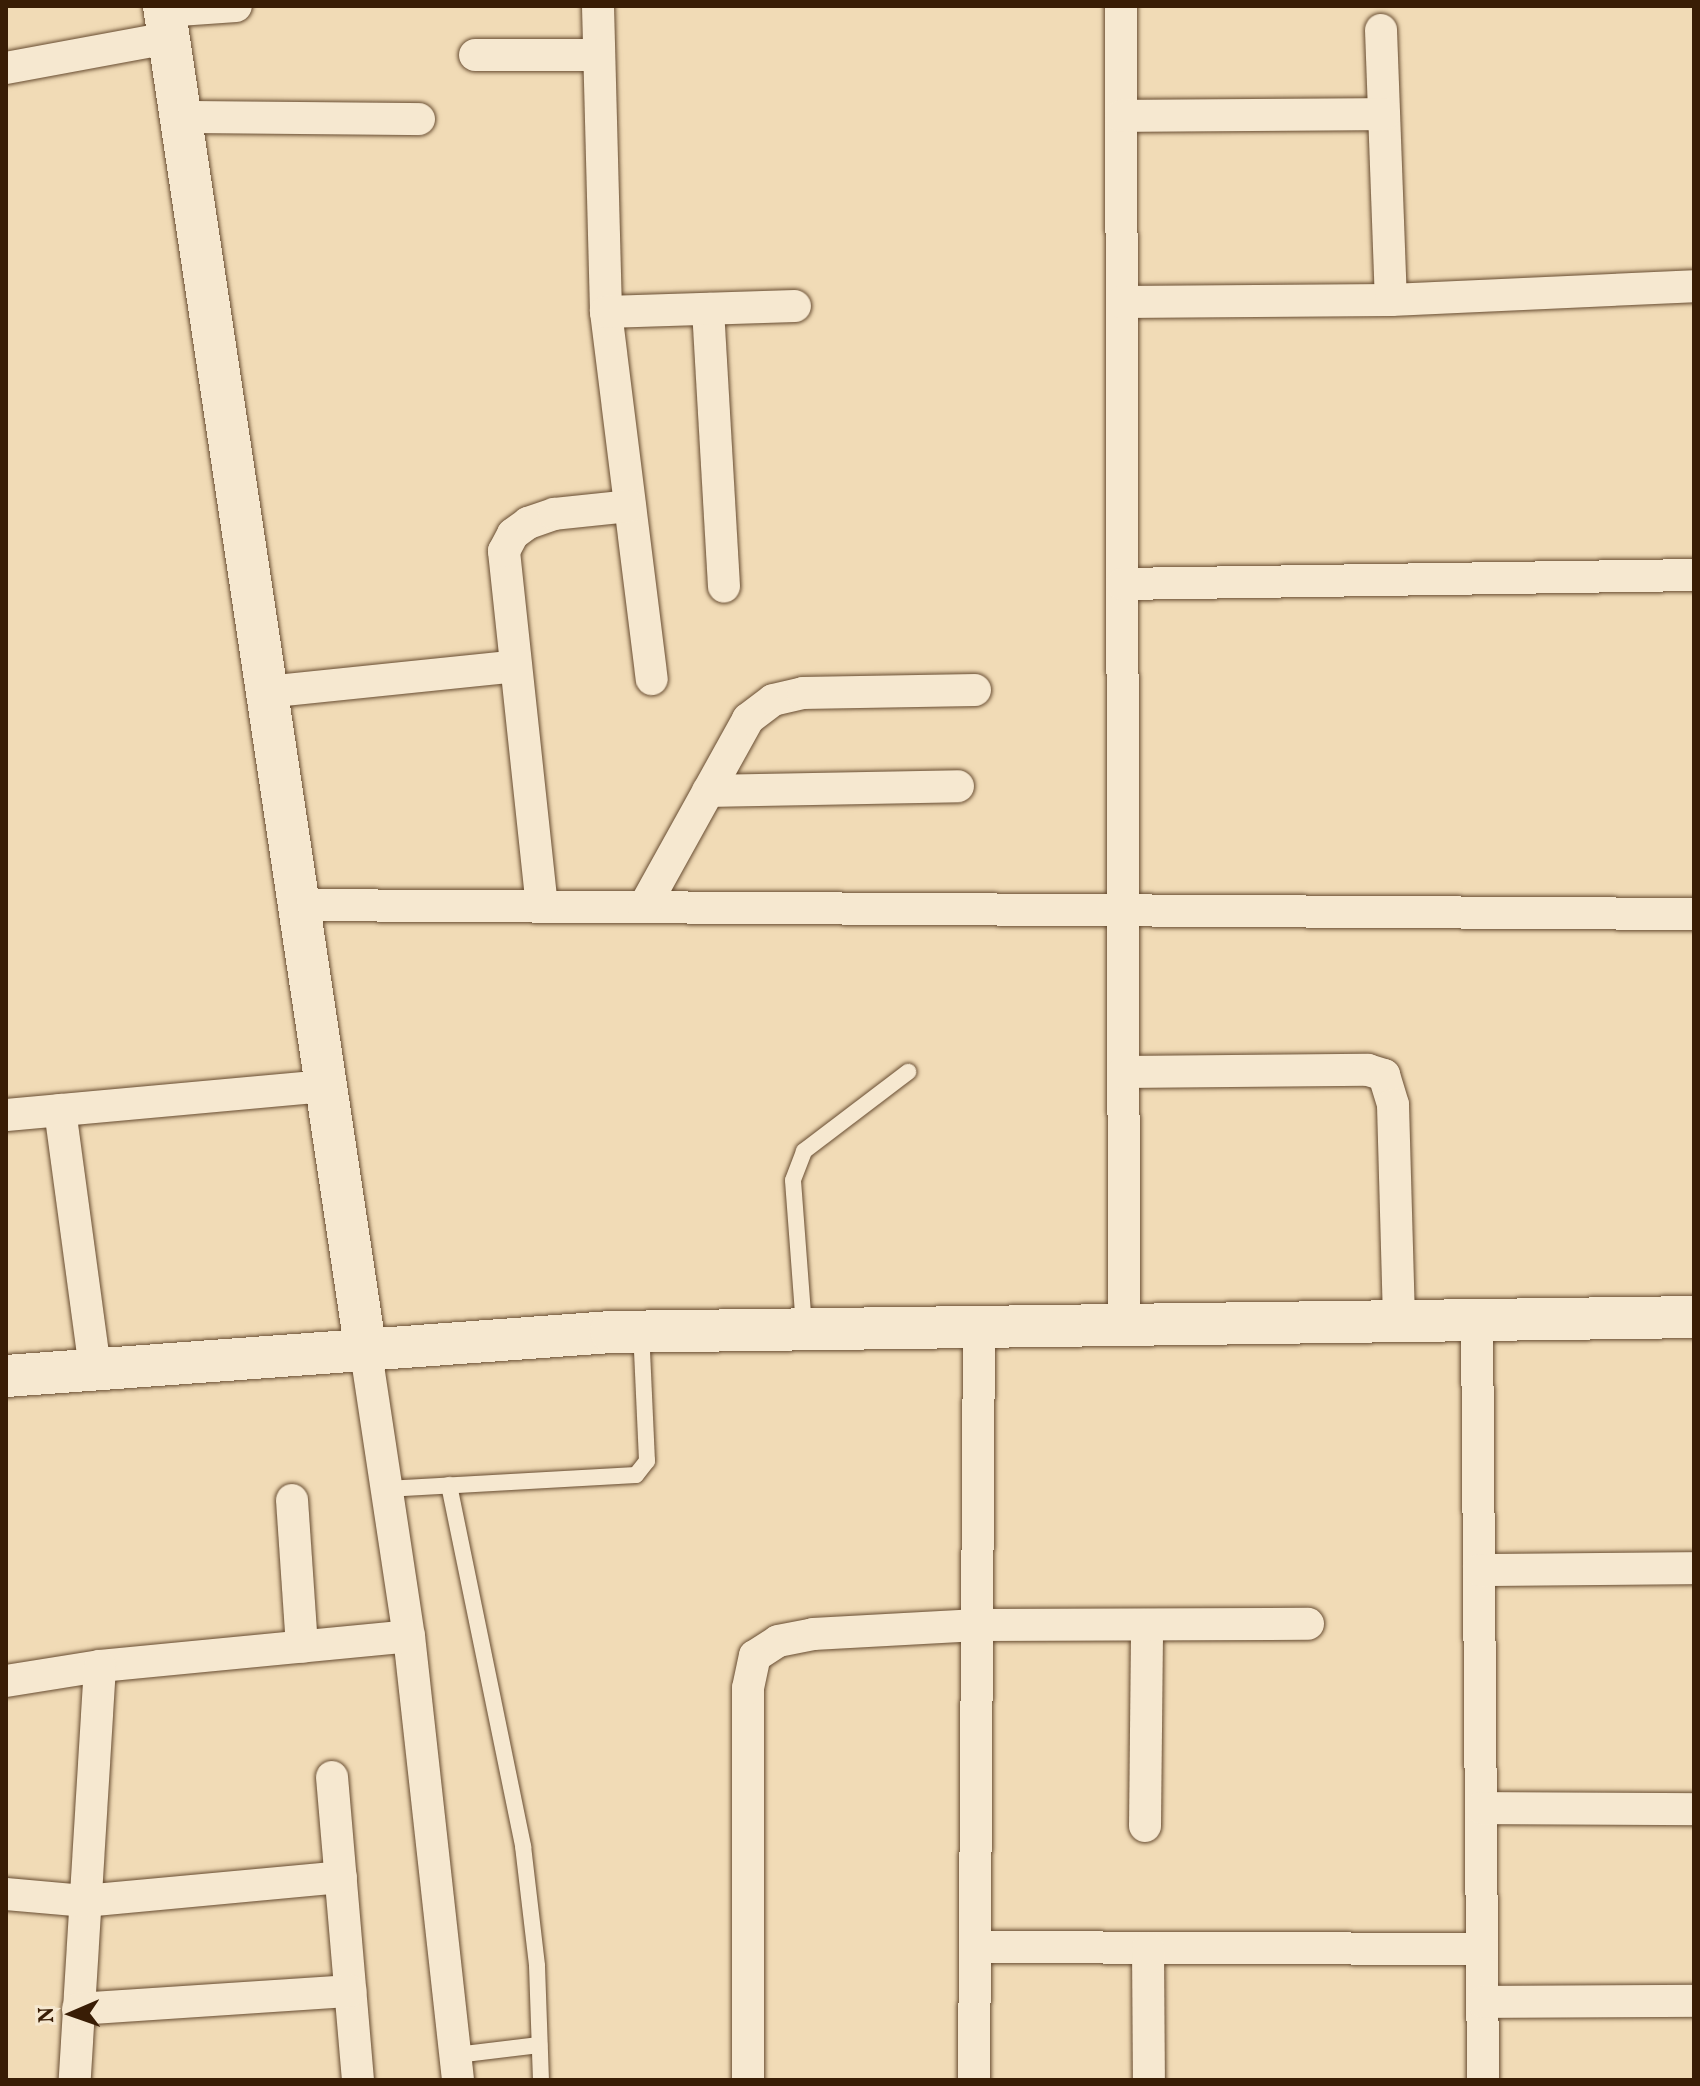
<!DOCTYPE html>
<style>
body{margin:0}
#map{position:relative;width:1700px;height:2086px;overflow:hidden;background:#f1dbb6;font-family:Vollkorn,serif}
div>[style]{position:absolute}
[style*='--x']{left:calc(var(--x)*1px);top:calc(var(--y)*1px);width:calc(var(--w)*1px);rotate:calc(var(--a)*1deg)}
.roads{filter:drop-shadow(0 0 2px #674c31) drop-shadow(0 0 2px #674c31)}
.service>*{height:16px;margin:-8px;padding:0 8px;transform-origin:8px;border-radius:8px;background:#f6e8d0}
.minor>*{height:32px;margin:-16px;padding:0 16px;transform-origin:16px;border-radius:16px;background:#f6e8d0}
.tertiary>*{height:42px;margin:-21px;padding:0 21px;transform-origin:21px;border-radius:21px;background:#f6e8d0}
span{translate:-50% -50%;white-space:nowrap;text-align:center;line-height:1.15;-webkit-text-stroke:7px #f6e8d0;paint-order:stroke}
.frame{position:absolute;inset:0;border:8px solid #391d05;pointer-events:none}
.north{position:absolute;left:32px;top:1974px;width:80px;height:80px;-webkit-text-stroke:6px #f6e8d0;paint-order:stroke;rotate:268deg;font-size:22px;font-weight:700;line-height:32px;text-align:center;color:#391d05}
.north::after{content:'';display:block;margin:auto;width:28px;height:36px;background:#391d05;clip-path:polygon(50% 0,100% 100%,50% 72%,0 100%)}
</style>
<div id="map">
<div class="roads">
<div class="service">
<i style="--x:804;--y:1327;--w:147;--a:-94.3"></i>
<i style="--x:793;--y:1180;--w:31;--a:-69"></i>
<i style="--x:804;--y:1151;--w:131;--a:-37.2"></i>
<i style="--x:449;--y:1485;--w:369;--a:78.4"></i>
<i style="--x:523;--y:1846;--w:121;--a:83.3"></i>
<i style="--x:537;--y:1966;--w:114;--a:88"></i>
<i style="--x:386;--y:1489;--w:250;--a:-3.2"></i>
<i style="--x:636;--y:1475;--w:18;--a:-52"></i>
<i style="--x:647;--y:1461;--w:130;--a:-92.6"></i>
<i style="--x:456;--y:2055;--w:84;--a:-6.9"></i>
</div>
<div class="minor">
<i style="--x:598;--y:6;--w:306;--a:88.5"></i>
<i style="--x:606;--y:312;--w:370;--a:82.9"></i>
<i style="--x:1121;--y:6;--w:1319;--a:89.87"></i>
<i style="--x:164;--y:11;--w:72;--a:-4"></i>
<i style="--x:1381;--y:30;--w:270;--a:87.9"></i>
<i style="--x:475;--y:55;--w:121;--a:0"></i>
<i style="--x:6;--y:68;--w:165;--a:-10.5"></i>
<i style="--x:1121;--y:116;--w:263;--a:-0.4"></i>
<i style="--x:180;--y:117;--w:239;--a:0.5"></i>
<i style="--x:1122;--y:302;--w:269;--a:-0.4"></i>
<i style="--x:1391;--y:300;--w:303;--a:-2.6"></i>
<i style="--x:708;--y:309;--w:278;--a:86.7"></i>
<i style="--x:606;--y:312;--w:189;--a:-1.8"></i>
<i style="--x:1122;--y:584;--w:572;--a:-0.9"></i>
<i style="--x:266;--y:692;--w:251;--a:-5.9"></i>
<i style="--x:708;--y:791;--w:250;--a:-1.1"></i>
<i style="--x:299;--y:905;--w:1395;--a:0.37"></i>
<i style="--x:542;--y:907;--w:358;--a:-96.1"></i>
<i style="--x:504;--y:551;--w:19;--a:-62"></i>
<i style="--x:513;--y:534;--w:19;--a:-36"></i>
<i style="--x:528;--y:523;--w:28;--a:-19"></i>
<i style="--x:554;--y:514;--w:76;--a:-6"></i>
<i style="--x:644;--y:907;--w:215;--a:-61"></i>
<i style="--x:748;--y:719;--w:31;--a:-37"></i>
<i style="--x:773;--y:700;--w:31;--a:-13"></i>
<i style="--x:803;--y:693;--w:172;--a:-1"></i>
<i style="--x:1123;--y:1072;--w:245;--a:-0.5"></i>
<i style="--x:1368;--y:1070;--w:17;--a:17"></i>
<i style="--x:1384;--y:1075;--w:31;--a:73"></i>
<i style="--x:1393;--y:1105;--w:216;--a:88.4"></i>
<i style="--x:60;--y:1110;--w:260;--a:82.3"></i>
<i style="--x:6;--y:1115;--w:321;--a:-5.2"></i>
<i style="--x:1477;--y:1320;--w:760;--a:89.55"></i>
<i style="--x:365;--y:1346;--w:293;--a:81.4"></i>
<i style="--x:409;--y:1636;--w:447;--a:83.7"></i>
<i style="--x:292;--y:1500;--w:147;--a:86.1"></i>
<i style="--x:1479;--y:1570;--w:215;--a:-0.5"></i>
<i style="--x:100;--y:1666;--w:310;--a:-5.5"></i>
<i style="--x:6;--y:1681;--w:95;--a:-9.1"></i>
<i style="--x:100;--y:1666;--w:415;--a:93.5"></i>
<i style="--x:332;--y:1777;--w:304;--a:85.1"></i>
<i style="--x:1481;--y:1808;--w:213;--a:0.3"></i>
<i style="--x:1145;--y:1826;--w:201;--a:-89.4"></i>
<i style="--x:6;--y:1894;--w:78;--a:5.1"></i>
<i style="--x:84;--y:1901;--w:258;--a:-5.3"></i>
<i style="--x:976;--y:1947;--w:506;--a:0.23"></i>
<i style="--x:1148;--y:1948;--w:132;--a:89.6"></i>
<i style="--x:1483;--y:2002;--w:211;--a:-0.3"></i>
<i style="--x:78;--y:2009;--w:273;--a:-3.8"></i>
<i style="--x:748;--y:2080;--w:392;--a:-90"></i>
<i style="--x:748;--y:1688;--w:33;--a:-78"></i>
<i style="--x:755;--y:1656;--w:27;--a:-33"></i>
<i style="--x:778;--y:1641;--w:36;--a:-11"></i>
<i style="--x:813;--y:1634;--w:165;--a:-3.1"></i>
<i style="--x:978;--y:1625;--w:330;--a:-0.2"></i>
<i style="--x:974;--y:2080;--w:753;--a:-89.62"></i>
</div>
<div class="tertiary">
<i style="--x:164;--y:6;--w:1355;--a:81.47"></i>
<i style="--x:6;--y:1376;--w:607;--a:-4.16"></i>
<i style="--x:611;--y:1332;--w:1083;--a:-0.79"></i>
</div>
</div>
<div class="frame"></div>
<div class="north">N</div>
</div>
